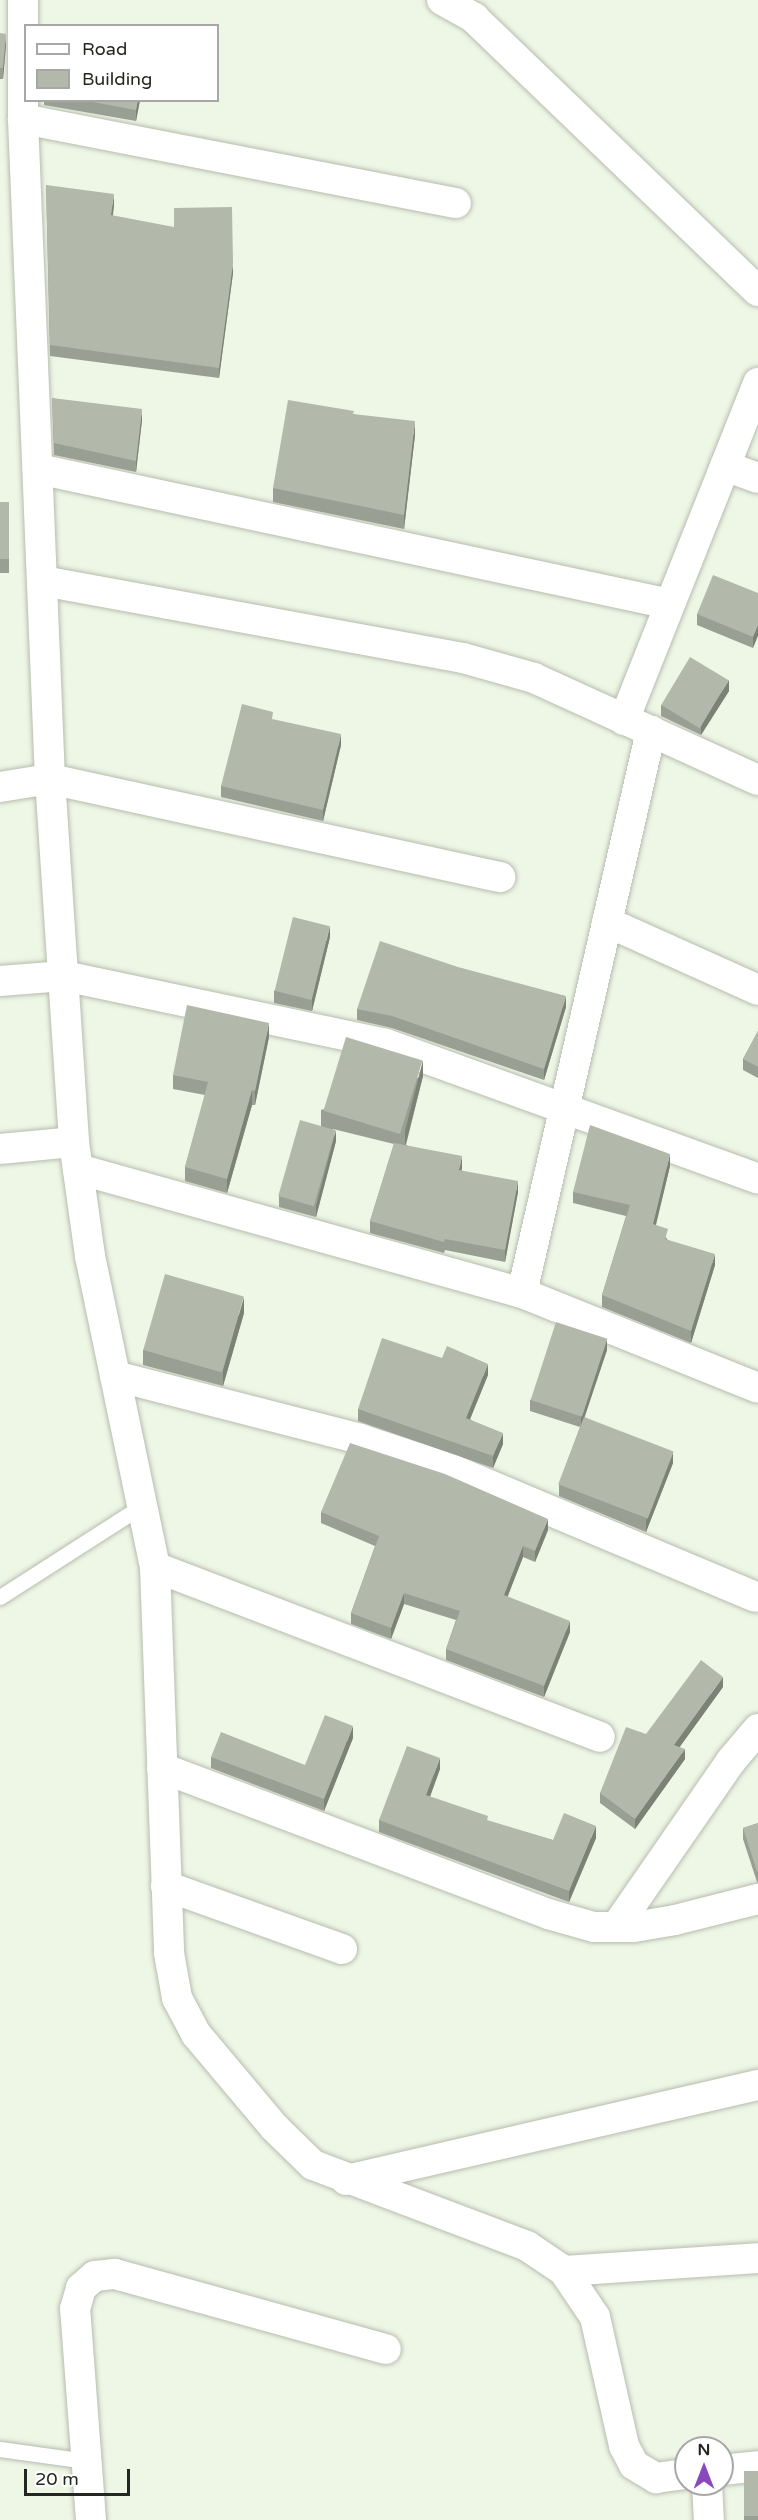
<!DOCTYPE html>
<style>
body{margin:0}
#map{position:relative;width:758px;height:2520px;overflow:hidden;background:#eef6e6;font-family:"Varela Round",sans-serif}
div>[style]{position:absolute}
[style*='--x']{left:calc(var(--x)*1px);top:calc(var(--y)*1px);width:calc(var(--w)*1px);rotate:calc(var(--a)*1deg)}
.roads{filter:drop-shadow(0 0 2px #b6bdae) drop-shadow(0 0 2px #b6bdae)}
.service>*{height:15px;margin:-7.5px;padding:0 7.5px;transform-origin:7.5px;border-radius:7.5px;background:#fff}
.minor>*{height:30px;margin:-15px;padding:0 15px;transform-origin:15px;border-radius:15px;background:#fff}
.wall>*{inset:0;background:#999f92;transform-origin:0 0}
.shaded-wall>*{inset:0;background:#7d8277}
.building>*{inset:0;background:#b2b9aa;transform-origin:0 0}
span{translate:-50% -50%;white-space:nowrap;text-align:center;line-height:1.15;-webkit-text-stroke:6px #fff;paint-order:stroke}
.legend{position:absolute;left:24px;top:24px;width:195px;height:78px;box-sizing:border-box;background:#fff;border:2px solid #a7a8a6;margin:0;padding:8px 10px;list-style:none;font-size:18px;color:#242621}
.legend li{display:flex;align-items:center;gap:12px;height:30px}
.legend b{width:30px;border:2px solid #a7a8a6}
.north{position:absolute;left:674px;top:2436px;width:60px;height:60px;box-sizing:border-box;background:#fff;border:2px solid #a7a8a6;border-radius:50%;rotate:0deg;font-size:16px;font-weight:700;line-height:24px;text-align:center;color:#242621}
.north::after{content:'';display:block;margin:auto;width:21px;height:27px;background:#8a48bd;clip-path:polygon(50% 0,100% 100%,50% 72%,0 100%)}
.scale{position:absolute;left:24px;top:2469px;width:106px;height:27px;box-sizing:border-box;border:3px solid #242621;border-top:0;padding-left:8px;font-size:18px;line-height:21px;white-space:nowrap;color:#242621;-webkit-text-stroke:4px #fff;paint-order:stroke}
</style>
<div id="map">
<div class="roads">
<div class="service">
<i style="--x:0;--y:1597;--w:169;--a:-32.7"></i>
<i style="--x:0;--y:2449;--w:87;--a:7.9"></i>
</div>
<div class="minor">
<i style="--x:23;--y:0;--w:119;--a:90"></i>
<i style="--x:23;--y:119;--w:661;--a:87.66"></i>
<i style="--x:50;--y:779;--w:364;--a:86.2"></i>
<i style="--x:74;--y:1142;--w:115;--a:82"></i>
<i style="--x:90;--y:1256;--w:318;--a:78.2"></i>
<i style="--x:155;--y:1567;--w:386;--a:87.9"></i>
<i style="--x:169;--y:1953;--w:46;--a:79.9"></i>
<i style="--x:177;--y:1998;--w:41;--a:62.2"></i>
<i style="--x:196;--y:2034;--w:121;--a:50"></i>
<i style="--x:274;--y:2127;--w:54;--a:44.3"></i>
<i style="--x:313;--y:2165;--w:229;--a:20.7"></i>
<i style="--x:527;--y:2246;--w:45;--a:34"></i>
<i style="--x:564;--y:2271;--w:55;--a:56"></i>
<i style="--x:595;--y:2317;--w:132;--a:77.3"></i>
<i style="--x:624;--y:2446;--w:21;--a:62"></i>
<i style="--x:634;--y:2465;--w:26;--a:31"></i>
<i style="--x:656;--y:2478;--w:30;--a:-8"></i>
<i style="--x:442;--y:0;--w:37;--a:29"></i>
<i style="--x:474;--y:18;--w:394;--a:43.9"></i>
<i style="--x:23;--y:119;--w:441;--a:11"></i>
<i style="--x:725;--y:466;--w:35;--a:20"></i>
<i style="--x:38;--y:469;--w:646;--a:12.06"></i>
<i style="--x:43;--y:581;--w:427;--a:10.4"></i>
<i style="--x:463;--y:658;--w:74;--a:15.7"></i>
<i style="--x:534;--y:678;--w:246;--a:24.5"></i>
<i style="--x:624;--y:720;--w:363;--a:-68.3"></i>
<i style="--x:0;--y:787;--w:51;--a:-9.1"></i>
<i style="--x:50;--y:779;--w:461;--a:12.3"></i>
<i style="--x:607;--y:922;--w:166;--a:24.2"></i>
<i style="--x:0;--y:981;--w:64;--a:-4.5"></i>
<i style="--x:64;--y:976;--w:329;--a:11.9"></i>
<i style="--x:386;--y:1044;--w:396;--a:19.9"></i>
<i style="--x:0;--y:1149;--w:74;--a:-5.4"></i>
<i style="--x:78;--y:1169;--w:461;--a:15.6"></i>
<i style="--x:522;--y:1293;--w:254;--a:21.9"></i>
<i style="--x:522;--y:1293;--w:577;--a:-77.07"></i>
<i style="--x:115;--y:1376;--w:253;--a:14.4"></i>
<i style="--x:360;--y:1439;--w:96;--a:18.2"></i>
<i style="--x:451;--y:1469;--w:330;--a:22.8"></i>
<i style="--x:155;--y:1567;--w:476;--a:20.9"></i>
<i style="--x:162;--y:1768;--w:413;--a:20.7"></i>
<i style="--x:548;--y:1914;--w:48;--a:15.8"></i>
<i style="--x:594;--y:1927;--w:40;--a:0"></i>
<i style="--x:634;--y:1927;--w:42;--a:-9.7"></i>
<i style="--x:675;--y:1920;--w:86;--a:-14.2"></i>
<i style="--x:166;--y:1886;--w:187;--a:19.7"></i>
<i style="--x:616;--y:1927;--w:202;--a:-55.3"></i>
<i style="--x:731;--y:1761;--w:42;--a:-49.8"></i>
<i style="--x:346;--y:2180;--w:423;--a:-13"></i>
<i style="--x:564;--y:2271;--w:194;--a:-3.8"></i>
<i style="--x:722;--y:2470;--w:36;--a:-6"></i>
<i style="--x:707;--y:2484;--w:36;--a:87"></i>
<i style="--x:91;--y:2520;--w:212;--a:-94.3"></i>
<i style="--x:75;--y:2309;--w:22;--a:-74"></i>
<i style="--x:81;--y:2288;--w:18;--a:-41"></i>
<i style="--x:95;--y:2276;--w:20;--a:-6"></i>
<i style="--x:115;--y:2274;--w:281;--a:15.5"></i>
</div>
</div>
<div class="wall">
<i style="clip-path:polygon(0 33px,6px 45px,3px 79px,0 79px)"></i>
<i style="clip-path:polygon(44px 100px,140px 100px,136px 121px,44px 105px)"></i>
<i style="clip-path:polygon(46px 185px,114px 205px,113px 216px,233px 273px,219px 378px,50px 356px)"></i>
<i style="clip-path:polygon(52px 398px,142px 420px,136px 472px,54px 455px)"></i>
<i style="clip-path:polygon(354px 414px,415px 435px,404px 529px,273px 502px,273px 488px)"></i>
<i style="left:0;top:502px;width:9px;height:71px"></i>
<i style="clip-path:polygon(758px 593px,753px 648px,697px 625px,697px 614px)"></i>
<i style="clip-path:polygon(729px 691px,701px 735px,661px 716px,661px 705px)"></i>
<i style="clip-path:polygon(341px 745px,323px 821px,221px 797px,221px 786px)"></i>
<i style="clip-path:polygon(330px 937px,312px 1011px,274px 1003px,274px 991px)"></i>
<i style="clip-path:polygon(566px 1007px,544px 1080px,392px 1028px,357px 1020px,357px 1009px)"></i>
<i style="clip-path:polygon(758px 1031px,758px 1078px,743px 1070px,743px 1059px)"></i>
<i style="clip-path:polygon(269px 1037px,255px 1105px,252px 1105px,227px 1193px,185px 1181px,185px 1167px,205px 1095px,173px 1089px,173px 1075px)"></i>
<i style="clip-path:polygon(423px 1076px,406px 1145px,462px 1168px,461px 1171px,518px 1192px,505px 1262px,445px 1250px,444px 1253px,370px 1233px,370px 1221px,394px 1144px,333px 1129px,336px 1141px,316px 1217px,279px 1207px,279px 1196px,321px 1126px,321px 1110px)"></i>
<i style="clip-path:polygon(670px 1166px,656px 1225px,668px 1240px,715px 1265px,691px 1343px,602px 1307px,602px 1295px,626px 1216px,573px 1203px,573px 1192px)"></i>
<i style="clip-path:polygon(244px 1313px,223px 1386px,143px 1365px,143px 1350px)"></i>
<i style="clip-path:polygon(607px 1350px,584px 1417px,673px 1463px,646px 1532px,559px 1496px,559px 1484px,580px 1427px,530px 1411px,530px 1400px)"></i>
<i style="clip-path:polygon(488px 1375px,470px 1419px,503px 1444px,493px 1468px,358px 1421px,358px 1409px)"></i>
<i style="clip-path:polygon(321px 1512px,548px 1530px,535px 1562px,523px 1557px,507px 1597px,570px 1632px,544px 1697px,446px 1660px,446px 1649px,456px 1620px,404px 1604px,391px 1639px,351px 1624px,351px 1613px,375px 1546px,321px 1523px)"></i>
<i style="clip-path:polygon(723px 1687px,679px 1747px,685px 1759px,635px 1829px,600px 1803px,600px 1793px,646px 1734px)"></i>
<i style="clip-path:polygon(353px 1738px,324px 1811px,211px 1768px,211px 1757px,305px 1765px)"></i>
<i style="clip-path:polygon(440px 1769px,430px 1797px,488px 1821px,553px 1840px,596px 1838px,569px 1902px,379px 1832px,379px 1820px)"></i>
<i style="clip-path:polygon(758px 1823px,758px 1883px,757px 1882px,743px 1839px,743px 1828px)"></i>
<i style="left:758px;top:2471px;width:49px;height:14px;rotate:90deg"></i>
</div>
<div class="shaded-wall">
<i style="clip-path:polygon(6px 34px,6px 45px,3px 79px,3px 68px)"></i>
<i style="clip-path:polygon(138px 100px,140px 100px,136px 121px,136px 110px)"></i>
<i style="clip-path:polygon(114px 194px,114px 205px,111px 226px,111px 215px)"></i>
<i style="clip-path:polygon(233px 263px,233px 273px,219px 378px,219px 368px)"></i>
<i style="clip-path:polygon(142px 409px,142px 420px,136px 472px,136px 461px)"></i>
<i style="clip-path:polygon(415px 421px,415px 435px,404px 529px,404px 515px)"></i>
<i style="clip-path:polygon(758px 624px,758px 636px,753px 648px,753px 637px)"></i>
<i style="clip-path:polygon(729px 680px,729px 691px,701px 735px,701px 724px)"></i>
<i style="clip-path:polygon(341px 734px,341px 745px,323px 821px,323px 810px)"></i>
<i style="clip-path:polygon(330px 926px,330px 937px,312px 1011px,312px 999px)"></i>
<i style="clip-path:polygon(566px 996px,566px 1007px,544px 1080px,544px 1069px)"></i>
<i style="clip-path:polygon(269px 1023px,269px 1037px,255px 1105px,255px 1091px)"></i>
<i style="clip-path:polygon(423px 1060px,423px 1076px,405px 1147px,405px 1131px)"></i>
<i style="clip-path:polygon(252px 1090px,252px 1105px,227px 1193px,227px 1179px)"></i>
<i style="clip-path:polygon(336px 1130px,336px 1141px,316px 1217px,316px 1206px)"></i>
<i style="clip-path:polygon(670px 1154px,670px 1166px,653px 1236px,653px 1224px)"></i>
<i style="clip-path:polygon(462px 1156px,462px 1168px,459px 1182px,459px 1170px)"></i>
<i style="clip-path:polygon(518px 1181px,518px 1192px,505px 1262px,505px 1250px)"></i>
<i style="clip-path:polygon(715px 1254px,715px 1265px,691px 1343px,691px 1331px)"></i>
<i style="clip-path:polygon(244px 1297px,244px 1313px,223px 1386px,223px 1370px)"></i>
<i style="clip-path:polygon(607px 1339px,607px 1350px,581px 1428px,581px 1416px)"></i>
<i style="clip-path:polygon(488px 1364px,488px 1375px,466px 1429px,466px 1418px)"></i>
<i style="clip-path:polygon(503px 1433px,503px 1444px,493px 1468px,493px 1456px)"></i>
<i style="clip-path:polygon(673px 1452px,673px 1463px,646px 1532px,646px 1521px)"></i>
<i style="clip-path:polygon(548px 1519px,548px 1530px,535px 1562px,535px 1551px)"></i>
<i style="clip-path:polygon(523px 1546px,523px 1557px,504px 1606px,504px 1595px)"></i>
<i style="clip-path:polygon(404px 1593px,404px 1604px,391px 1639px,391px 1628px)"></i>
<i style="clip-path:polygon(570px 1621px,570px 1632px,544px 1697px,544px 1686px)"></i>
<i style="clip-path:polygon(723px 1677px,723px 1687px,674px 1755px,674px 1745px)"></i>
<i style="clip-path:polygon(353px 1726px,353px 1738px,324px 1811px,324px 1799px)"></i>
<i style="clip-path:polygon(685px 1749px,685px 1759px,635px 1829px,635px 1819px)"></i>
<i style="clip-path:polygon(440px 1758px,440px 1769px,426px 1807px,426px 1795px)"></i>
<i style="clip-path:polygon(596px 1826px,596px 1838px,569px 1902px,569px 1891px)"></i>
</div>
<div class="building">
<i style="clip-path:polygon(0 33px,6px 34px,3px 68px,0 68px)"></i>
<i style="clip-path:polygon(82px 100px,138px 100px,136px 110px)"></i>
<i style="clip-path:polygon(46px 185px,114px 194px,111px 215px,174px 227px,174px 208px,232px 207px,233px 263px,219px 368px,50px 345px)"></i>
<i style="clip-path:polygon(52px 398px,142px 409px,136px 461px,54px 443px)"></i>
<i style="clip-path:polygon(288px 400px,354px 411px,353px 414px,415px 421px,404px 515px,273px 488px)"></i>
<i style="left:0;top:502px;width:9px;height:57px"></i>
<i style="clip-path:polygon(713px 575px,758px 593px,758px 624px,753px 637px,697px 614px)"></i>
<i style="left:690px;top:657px;width:45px;height:56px;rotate:31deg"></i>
<i style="clip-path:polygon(242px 704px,273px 712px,272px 719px,341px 734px,323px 810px,221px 786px)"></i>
<i style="left:293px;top:917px;width:38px;height:76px;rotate:14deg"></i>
<i style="clip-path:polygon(380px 941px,458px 967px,566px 996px,544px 1069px,392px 1016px,357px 1009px)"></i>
<i style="clip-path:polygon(187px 1005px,269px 1023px,255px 1091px,252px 1090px,227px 1179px,185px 1167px,208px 1082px,173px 1075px)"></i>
<i style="clip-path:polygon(758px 1031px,758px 1067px,743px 1059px)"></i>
<i style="left:346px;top:1037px;width:80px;height:77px;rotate:17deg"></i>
<i style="left:300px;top:1120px;width:37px;height:79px;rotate:16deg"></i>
<i style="clip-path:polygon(590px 1125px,670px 1154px,653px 1224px,668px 1229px,665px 1239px,715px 1254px,691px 1331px,602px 1295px,630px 1205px,573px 1192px)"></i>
<i style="clip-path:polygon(394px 1143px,462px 1156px,459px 1170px,518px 1181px,505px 1250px,445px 1239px,444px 1242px,370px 1221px)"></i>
<i style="left:165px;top:1274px;width:82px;height:79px;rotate:16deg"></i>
<i style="left:556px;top:1322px;width:54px;height:82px;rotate:18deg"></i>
<i style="clip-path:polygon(382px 1338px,442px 1358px,447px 1346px,488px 1364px,466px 1418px,503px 1433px,493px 1456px,358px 1409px)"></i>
<i style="left:584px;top:1417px;width:96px;height:72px;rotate:21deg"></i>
<i style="clip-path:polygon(350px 1443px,445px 1474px,548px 1519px,535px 1551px,523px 1546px,504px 1595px,570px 1621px,544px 1686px,446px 1649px,460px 1611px,404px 1593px,391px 1628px,351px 1613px,379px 1536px,321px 1512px)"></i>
<i style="clip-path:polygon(701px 1660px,723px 1677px,674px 1745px,685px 1749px,635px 1819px,600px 1793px,626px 1727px,646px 1734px)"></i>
<i style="clip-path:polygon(325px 1715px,353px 1726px,324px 1799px,211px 1757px,221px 1732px,305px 1765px)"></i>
<i style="clip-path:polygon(407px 1746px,440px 1758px,426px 1795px,488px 1816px,487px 1820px,553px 1840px,564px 1813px,596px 1826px,569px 1891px,379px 1820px)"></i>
<i style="clip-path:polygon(758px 1823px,758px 1872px,757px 1871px,743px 1828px)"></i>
<i style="left:758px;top:2471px;width:45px;height:14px;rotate:90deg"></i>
</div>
<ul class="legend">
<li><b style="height:8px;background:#fff"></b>Road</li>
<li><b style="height:16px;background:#b2b9aa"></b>Building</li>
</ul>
<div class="north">N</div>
<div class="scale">20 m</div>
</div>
